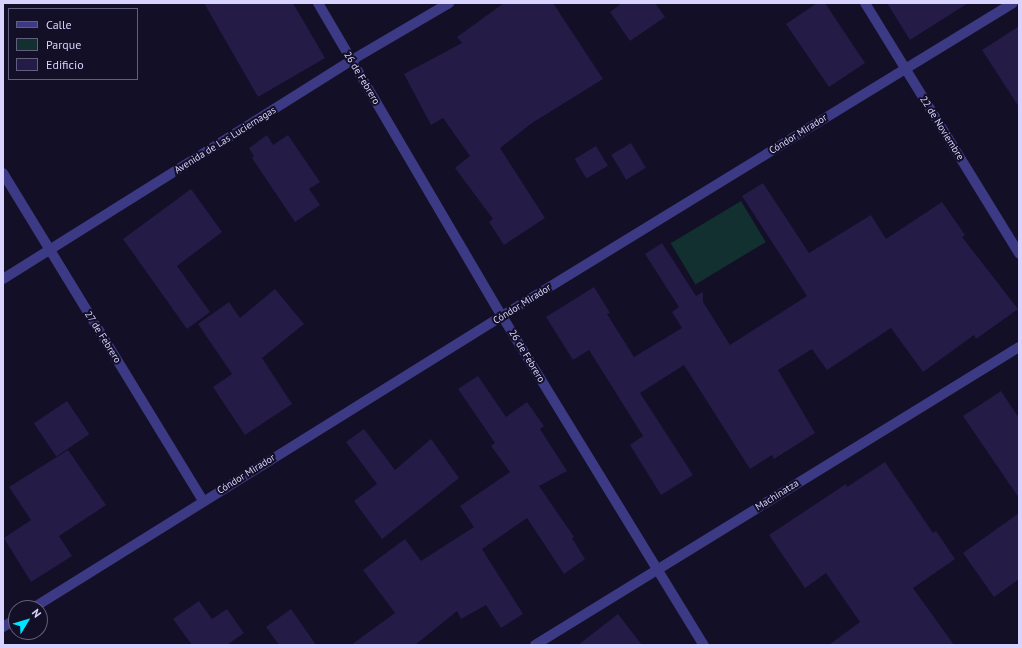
<!DOCTYPE html>
<meta charset="utf-8">
<style>
body{margin:0}
#map{position:relative;width:1022px;height:648px;overflow:hidden;background:#130f26;font-family:"PT Sans",sans-serif}
div>[style]{position:absolute}
[style*='--x']{left:calc(var(--x)*1px);top:calc(var(--y)*1px);width:calc(var(--w)*1px);rotate:calc(var(--a)*1deg)}
.green>*{inset:0;background:#12302f;transform-origin:0 0}
.building>*{inset:0;background:#241b47;transform-origin:0 0}
.minor>*{height:10px;margin:-5px;padding:0 5px;transform-origin:5px;border-radius:5px;background:#3d3a85}
span{translate:-50% -50%;white-space:nowrap;text-align:center;line-height:1.15;-webkit-text-stroke:4px #130f26;paint-order:stroke}
.street-label{font-size:10px;color:#d9d4ff}
.frame{position:absolute;inset:0;border:4px solid #d9d4ff;pointer-events:none}
.legend{position:absolute;left:8px;top:8px;width:130px;height:72px;box-sizing:border-box;background:#130f26;border:1px solid #625e7d;margin:0;padding:5px 7px;list-style:none;font-size:12px;color:#d9d4ff}
.legend li{display:flex;align-items:center;gap:8px;height:20px}
.legend b{width:20px;border:1px solid #625e7d}
.north{position:absolute;left:8px;top:600px;width:40px;height:40px;box-sizing:border-box;background:#130f26;border:1px solid #625e7d;border-radius:50%;rotate:52deg;font-size:11px;font-weight:700;line-height:16px;text-align:center;color:#d9d4ff}
.north::after{content:'';display:block;margin:auto;width:14px;height:18px;background:#00e5ff;clip-path:polygon(50% 0,100% 100%,50% 72%,0 100%)}
</style>
<div id="map">
<div class="green">
<i style="left:741px;top:201px;width:48px;height:82px;rotate:59deg"></i>
</div>
<div class="building">
<i style="clip-path:polygon(204px 3px,293px 3px,325px 58px,258px 97px)"></i>
<i style="clip-path:polygon(504px 3px,553px 3px,603px 79px,532px 123px,500px 148px,545px 218px,504px 245px,489px 222px,493px 219px,455px 168px,470px 156px,443px 118px,431px 125px,404px 74px,462px 43px,457px 37px)"></i>
<i style="clip-path:polygon(622px 3px,655px 3px,665px 17px,630px 41px,610px 12px)"></i>
<i style="clip-path:polygon(817px 3px,825px 3px,865px 63px,829px 87px,786px 24px)"></i>
<i style="clip-path:polygon(887px 3px,968px 3px,910px 40px)"></i>
<i style="clip-path:polygon(1019px 26px,1019px 107px,982px 50px)"></i>
<i style="clip-path:polygon(267px 135px,273px 145px,288px 135px,320px 182px,309px 189px,320px 205px,295px 222px,252px 158px,254px 156px,249px 148px)"></i>
<i style="left:631px;top:143px;width:29px;height:23px;rotate:59deg"></i>
<i style="left:596px;top:146px;width:23px;height:25px;rotate:59deg"></i>
<i style="clip-path:polygon(763px 183px,809px 253px,871px 215px,886px 239px,942px 202px,965px 235px,962px 237px,1018px 309px,976px 339px,974px 335px,923px 372px,891px 328px,827px 370px,812px 349px,778px 370px,815px 433px,774px 459px,772px 455px,750px 469px,684px 365px,640px 393px,693px 475px,661px 495px,630px 445px,643px 436px,589px 350px,573px 360px,546px 317px,594px 287px,610px 313px,607px 314px,634px 357px,682px 328px,672px 312px,679px 307px,645px 254px,662px 243px,696px 296px,703px 292px,703px 302px,730px 345px,807px 296px,742px 196px)"></i>
<i style="clip-path:polygon(191px 189px,222px 232px,177px 266px,210px 312px,187px 329px,123px 239px)"></i>
<i style="clip-path:polygon(275px 289px,304px 324px,262px 358px,292px 404px,245px 435px,213px 387px,232px 374px,198px 324px,229px 302px,240px 318px)"></i>
<i style="clip-path:polygon(478px 376px,506px 417px,527px 402px,544px 426px,540px 429px,567px 471px,539px 486px,574px 537px,572px 538px,585px 559px,564px 574px,527px 518px,482px 549px,523px 614px,501px 628px,486px 605px,461px 619px,457px 611px,415px 645px,351px 645px,395px 613px,363px 570px,405px 539px,421px 561px,474px 527px,460px 506px,510px 472px,491px 446px,495px 443px,458px 389px)"></i>
<i style="clip-path:polygon(1001px 391px,1019px 418px,1019px 498px,963px 416px)"></i>
<i style="left:67px;top:401px;width:40px;height:40px;rotate:56deg"></i>
<i style="clip-path:polygon(364px 429px,395px 470px,431px 439px,459px 478px,382px 539px,354px 501px,377px 484px,346px 442px)"></i>
<i style="clip-path:polygon(68px 450px,106px 505px,59px 536px,72px 556px,31px 582px,4px 538px,31px 520px,9px 487px)"></i>
<i style="clip-path:polygon(885px 462px,933px 533px,936px 531px,955px 559px,913px 588px,954px 645px,829px 645px,860px 622px,826px 573px,805px 588px,769px 535px,846px 484px,847px 487px)"></i>
<i style="clip-path:polygon(1019px 513px,1019px 579px,994px 597px,963px 553px)"></i>
<i style="clip-path:polygon(199px 601px,212px 619px,227px 609px,244px 633px,227px 645px,192px 645px,173px 619px)"></i>
<i style="clip-path:polygon(291px 609px,316px 645px,279px 645px,266px 627px)"></i>
<i style="clip-path:polygon(618px 614px,642px 645px,578px 645px)"></i>
</div>
<div class="minor">
<i style="--x:318;--y:3;--w:363;--a:59.6"></i>
<i style="--x:502;--y:316;--w:386;--a:58.5"></i>
<i style="--x:865;--y:3;--w:294;--a:58.4"></i>
<i style="--x:3;--y:173;--w:384;--a:58.6"></i>
<i style="--x:3;--y:279;--w:412;--a:-32.1"></i>
<i style="--x:352;--y:60;--w:113;--a:-30.4"></i>
<i style="--x:33;--y:608;--w:552;--a:-31.91"></i>
<i style="--x:502;--y:316;--w:599;--a:-31.49"></i>
<i style="--x:3;--y:627;--w:15;--a:-32"></i>
<i style="--x:535;--y:645;--w:568;--a:-31.62"></i>
</div>
<div class="street-label">
<span style="left:362px;top:78px;rotate:59deg">26 de Febrero</span>
<span style="left:942px;top:128px;rotate:58deg">22 de Noviembre</span>
<span style="left:798px;top:134px;rotate:-32deg">Cóndor Mirador</span>
<span style="left:225px;top:140px;rotate:-32deg">Avenida de Las Luciernagas</span>
<span style="left:522px;top:304px;rotate:-32deg">Cóndor Mirador</span>
<span style="left:103px;top:337px;rotate:58deg">27 de Febrero</span>
<span style="left:527px;top:356px;rotate:59deg">26 de Febrero</span>
<span style="left:246px;top:474px;rotate:-32deg">Cóndor Mirador</span>
<span style="left:777px;top:495px;rotate:-32deg">Machinatza</span>
</div>
<div class="frame"></div>
<ul class="legend">
<li><b style="height:5px;background:#3d3a85"></b>Calle</li>
<li><b style="height:11px;background:#12302f"></b>Parque</li>
<li><b style="height:11px;background:#241b47"></b>Edificio</li>
</ul>
<div class="north">N</div>
</div>
